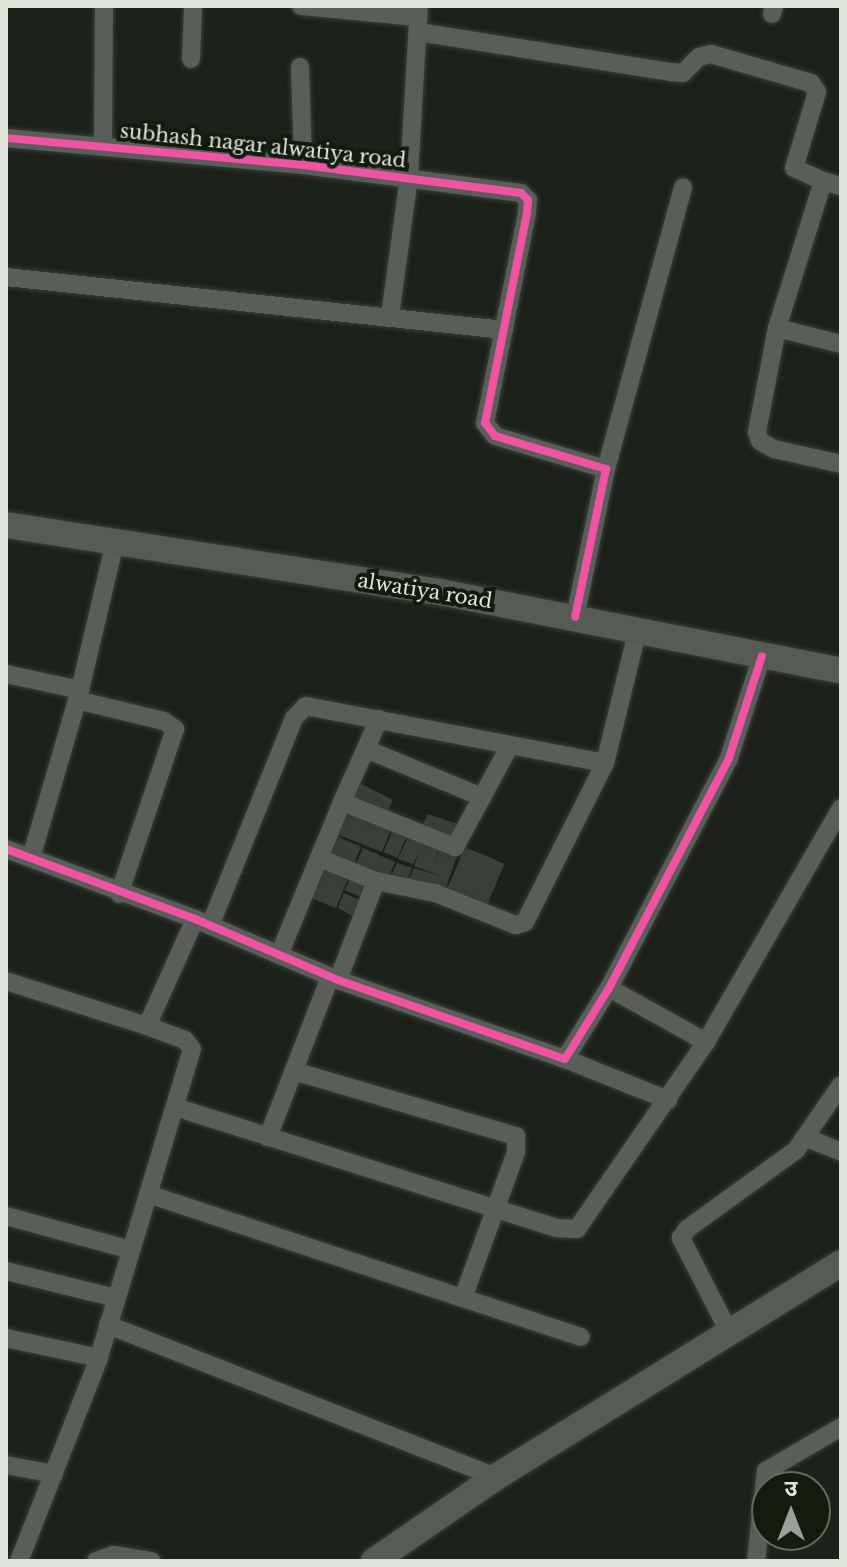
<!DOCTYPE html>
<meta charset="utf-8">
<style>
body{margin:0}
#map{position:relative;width:847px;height:1567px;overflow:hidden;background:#1c221a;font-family:"Libre Baskerville","Noto Sans Devanagari",serif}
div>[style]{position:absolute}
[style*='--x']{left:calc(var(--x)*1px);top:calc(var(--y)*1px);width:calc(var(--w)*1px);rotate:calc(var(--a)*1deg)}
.building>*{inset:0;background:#3a3f38;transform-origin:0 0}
.roads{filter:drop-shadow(0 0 2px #3a3e38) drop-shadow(0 0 2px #3a3e38)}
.street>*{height:18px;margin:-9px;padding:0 9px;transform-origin:9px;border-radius:9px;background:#595e58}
.secondary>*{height:26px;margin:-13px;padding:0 13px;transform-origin:13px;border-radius:13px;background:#565c53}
.cycleway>*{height:8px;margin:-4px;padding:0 4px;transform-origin:4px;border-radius:4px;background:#f153a3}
span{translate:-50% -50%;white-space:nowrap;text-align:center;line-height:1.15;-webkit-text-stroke:8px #121b0e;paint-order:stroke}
.street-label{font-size:20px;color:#dde4da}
.frame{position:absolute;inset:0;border:8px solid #dde4da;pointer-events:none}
.north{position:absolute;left:751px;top:1471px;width:80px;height:80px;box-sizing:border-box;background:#121b0e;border:2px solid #636b60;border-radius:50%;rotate:0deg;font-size:22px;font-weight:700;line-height:32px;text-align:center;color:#dde4da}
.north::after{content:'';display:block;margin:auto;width:28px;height:36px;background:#99a097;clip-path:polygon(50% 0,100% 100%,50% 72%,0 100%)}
</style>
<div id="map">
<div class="building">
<i style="clip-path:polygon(360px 783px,393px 800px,385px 816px,350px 804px)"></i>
<i style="clip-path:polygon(348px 811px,370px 821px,366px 833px,371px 820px,391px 829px,382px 852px,339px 835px)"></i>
<i style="clip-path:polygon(428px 814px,461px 825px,453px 844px,420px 830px)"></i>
<i style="left:393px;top:830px;width:15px;height:24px;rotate:23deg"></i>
<i style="left:338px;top:837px;width:25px;height:24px;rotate:23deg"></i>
<i style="clip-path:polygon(408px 837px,439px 848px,434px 863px,440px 848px,457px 855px,444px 894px,407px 884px,414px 868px,444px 877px,414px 866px,419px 852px,413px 864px,398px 859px)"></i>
<i style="left:465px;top:847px;width:43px;height:47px;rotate:23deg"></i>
<i style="clip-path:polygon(363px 848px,395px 862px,387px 880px,354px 869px)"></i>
<i style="left:323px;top:863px;width:29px;height:37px;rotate:22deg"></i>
<i style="clip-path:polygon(397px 863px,412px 868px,405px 885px,389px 882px)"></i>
<i style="clip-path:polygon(352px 875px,372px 883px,366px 900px,345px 890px)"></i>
<i style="clip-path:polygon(344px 893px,365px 903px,358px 919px,338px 908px)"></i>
</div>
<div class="roads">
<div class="street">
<i style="--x:301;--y:6;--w:118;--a:5.4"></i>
<i style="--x:772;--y:14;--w:8;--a:-76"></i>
<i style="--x:418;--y:32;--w:255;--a:9"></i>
<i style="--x:670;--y:72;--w:13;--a:4"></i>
<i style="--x:683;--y:73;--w:23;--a:-45"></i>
<i style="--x:699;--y:57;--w:12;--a:-14"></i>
<i style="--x:711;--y:54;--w:104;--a:16.2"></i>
<i style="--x:811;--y:83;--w:11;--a:56"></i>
<i style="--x:817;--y:92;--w:79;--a:106.8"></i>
<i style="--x:794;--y:168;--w:32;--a:24"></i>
<i style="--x:191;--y:59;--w:53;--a:-87.8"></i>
<i style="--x:300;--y:67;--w:98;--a:88.2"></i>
<i style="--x:6;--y:138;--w:298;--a:5.2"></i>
<i style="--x:303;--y:165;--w:220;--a:7.3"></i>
<i style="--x:521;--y:193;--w:10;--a:45"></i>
<i style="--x:528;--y:200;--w:13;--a:94"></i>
<i style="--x:527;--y:213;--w:214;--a:101.3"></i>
<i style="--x:485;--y:423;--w:16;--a:52"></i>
<i style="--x:495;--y:436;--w:116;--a:16.6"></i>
<i style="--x:606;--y:469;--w:151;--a:101.8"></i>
<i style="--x:103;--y:146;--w:140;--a:-89.6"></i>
<i style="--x:6;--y:277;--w:501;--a:6.07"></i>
<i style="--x:390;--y:316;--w:140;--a:-82.2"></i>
<i style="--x:409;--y:177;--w:171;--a:-86.7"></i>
<i style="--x:777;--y:328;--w:154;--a:-72.6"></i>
<i style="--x:823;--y:181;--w:19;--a:16"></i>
<i style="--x:841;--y:344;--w:66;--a:-166"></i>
<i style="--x:777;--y:328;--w:106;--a:100.9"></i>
<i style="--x:757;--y:432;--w:9;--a:72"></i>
<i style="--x:760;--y:441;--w:16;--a:30"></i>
<i style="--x:774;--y:449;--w:69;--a:12.6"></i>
<i style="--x:606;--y:469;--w:292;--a:-74.7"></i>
<i style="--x:6;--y:674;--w:76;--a:12.2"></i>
<i style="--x:77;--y:700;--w:89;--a:13.6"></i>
<i style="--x:164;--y:721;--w:14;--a:36"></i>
<i style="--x:175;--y:729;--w:174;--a:108.7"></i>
<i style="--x:366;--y:749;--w:126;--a:22.5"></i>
<i style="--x:342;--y:802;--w:91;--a:-66"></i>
<i style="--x:6;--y:849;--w:202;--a:20.3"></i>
<i style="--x:195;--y:919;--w:155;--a:23.1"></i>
<i style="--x:338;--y:980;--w:240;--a:19.2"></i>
<i style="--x:565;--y:1059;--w:84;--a:-58.2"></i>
<i style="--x:609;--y:988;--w:259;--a:-62.4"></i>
<i style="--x:729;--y:758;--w:107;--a:-72.1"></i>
<i style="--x:31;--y:858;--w:175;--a:-73.7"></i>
<i style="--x:80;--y:690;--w:152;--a:-76.7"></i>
<i style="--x:319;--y:858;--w:61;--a:22"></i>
<i style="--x:376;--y:881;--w:60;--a:11.5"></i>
<i style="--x:435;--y:893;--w:87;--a:21.6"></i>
<i style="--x:516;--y:925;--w:9;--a:-18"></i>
<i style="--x:525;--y:922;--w:178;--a:-63.3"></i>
<i style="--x:605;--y:763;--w:138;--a:-76.2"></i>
<i style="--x:210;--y:926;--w:224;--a:-68"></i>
<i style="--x:294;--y:718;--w:17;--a:-45"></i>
<i style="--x:306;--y:706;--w:304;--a:10.8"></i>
<i style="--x:279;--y:955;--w:165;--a:-67.6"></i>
<i style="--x:342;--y:802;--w:122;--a:21.7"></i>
<i style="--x:455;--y:847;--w:114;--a:-61.6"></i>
<i style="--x:338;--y:980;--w:106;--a:-69"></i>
<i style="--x:6;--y:981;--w:148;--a:17.7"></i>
<i style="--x:147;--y:1026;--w:40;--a:20.2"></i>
<i style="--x:185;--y:1040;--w:11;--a:52"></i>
<i style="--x:192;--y:1049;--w:323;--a:106.8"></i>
<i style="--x:99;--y:1358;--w:218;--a:111.5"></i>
<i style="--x:609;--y:988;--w:111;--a:29.1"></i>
<i style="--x:147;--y:1026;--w:117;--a:-65.8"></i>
<i style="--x:565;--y:1059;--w:111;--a:21.7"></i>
<i style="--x:175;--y:1107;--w:400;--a:17.6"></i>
<i style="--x:556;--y:1228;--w:21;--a:3"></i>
<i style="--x:577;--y:1229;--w:227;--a:-55.4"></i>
<i style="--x:706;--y:1042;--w:270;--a:-60"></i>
<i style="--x:268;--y:1137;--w:172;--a:-68.8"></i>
<i style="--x:807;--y:1138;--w:37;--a:22"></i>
<i style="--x:148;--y:1194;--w:332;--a:18.3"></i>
<i style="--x:463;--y:1298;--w:155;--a:-70"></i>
<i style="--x:516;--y:1152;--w:16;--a:-90"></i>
<i style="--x:516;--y:1136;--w:232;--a:-163.7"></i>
<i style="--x:6;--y:1216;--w:130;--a:15.2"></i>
<i style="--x:6;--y:1271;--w:113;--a:13.8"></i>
<i style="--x:463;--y:1298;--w:124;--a:18.3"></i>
<i style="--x:108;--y:1325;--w:417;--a:21.4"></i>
<i style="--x:729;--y:1332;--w:106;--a:-117.1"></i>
<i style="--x:681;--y:1238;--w:11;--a:-56"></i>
<i style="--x:687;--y:1229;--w:135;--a:-35.9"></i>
<i style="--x:796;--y:1150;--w:79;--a:-55.3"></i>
<i style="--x:6;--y:1338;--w:95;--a:12.1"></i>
<i style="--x:6;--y:1465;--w:49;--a:10.6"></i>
<i style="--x:96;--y:1561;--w:18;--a:-19"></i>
<i style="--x:113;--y:1555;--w:39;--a:9"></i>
<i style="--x:756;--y:1561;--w:91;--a:-83.7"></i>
<i style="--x:766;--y:1471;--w:87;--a:-30.4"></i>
</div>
<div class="secondary">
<i style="--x:6;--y:525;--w:439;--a:8.8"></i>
<i style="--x:440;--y:592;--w:409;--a:11.1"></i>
<i style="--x:374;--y:1561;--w:148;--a:-34.5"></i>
<i style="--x:496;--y:1477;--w:406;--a:-31.8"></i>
</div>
</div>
<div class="cycleway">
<i style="--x:6;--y:138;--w:298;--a:5.2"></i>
<i style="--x:303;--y:165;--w:220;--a:7.3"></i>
<i style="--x:521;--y:193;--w:10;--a:45"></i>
<i style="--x:528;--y:200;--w:13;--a:94"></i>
<i style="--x:527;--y:213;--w:214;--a:101.3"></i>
<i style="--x:485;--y:423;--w:16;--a:52"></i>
<i style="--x:495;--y:436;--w:116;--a:16.6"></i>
<i style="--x:606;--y:469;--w:151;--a:101.8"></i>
<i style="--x:6;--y:849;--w:202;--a:20.3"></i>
<i style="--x:195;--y:919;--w:155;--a:23.1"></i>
<i style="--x:338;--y:980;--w:240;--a:19.2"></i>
<i style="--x:565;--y:1059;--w:84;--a:-58.2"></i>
<i style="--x:609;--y:988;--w:259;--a:-62.4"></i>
<i style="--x:729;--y:758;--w:107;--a:-72.1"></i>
</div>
<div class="street-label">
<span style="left:263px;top:146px;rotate:6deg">subhash nagar alwatiya road</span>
<span style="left:425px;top:591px;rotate:9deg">alwatiya road</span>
</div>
<div class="frame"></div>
<div class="north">उ</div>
</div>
